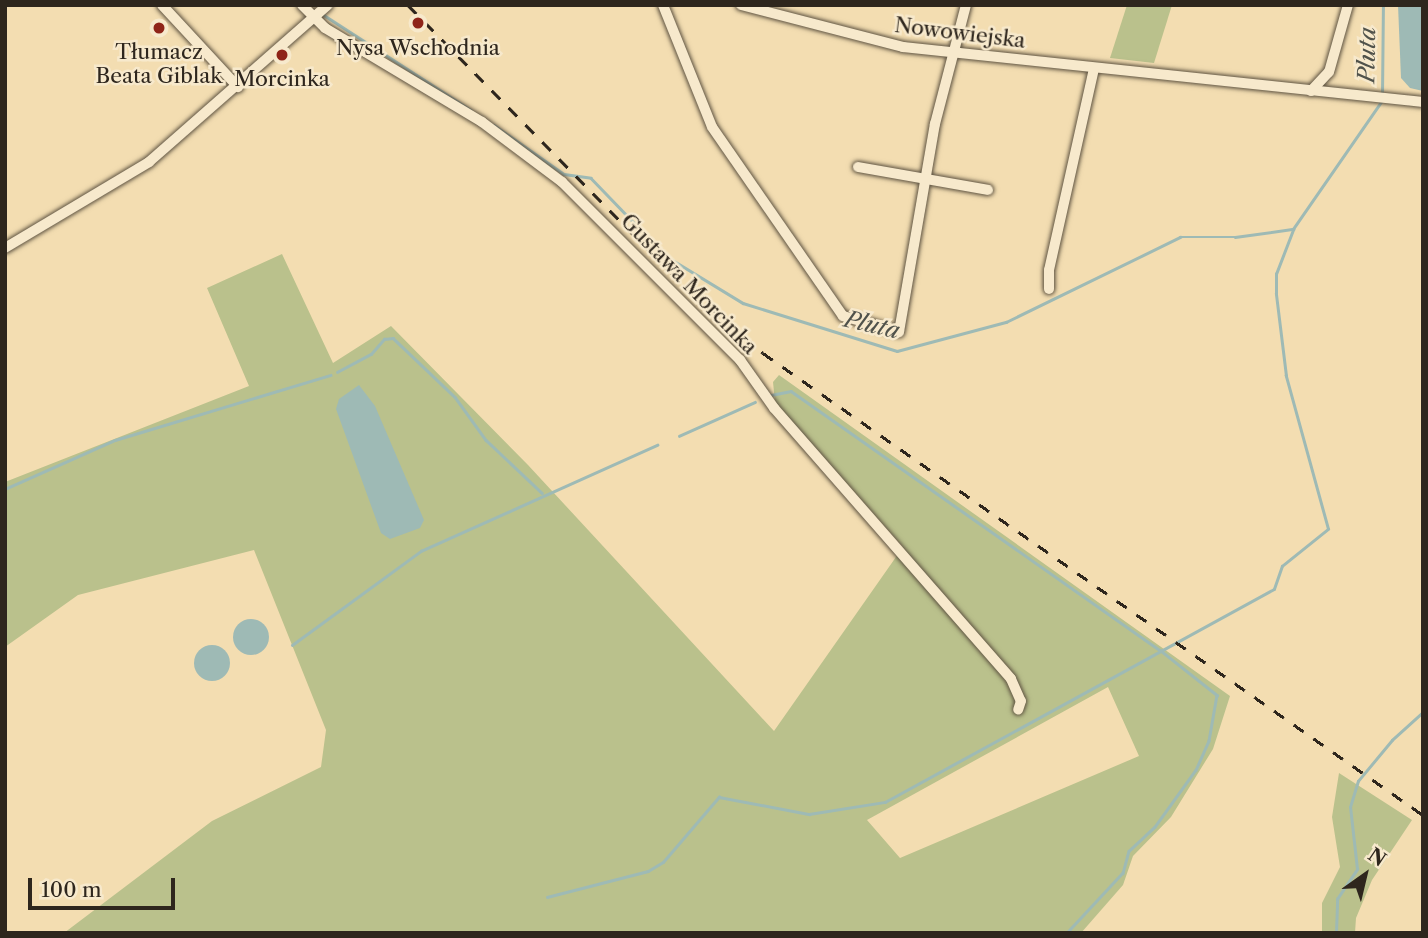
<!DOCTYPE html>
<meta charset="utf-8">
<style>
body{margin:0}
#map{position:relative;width:1428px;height:938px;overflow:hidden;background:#f3ddb1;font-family:"Libre Caslon Text",serif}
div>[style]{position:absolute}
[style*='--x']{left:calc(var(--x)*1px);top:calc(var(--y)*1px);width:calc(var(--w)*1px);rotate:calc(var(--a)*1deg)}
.green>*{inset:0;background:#bac18c}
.water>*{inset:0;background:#9ebab5}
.round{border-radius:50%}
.stream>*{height:2.5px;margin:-1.25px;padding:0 1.25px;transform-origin:1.25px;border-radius:1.25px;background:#9ebab5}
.roads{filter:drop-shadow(0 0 2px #5f5442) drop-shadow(0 0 2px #5f5442)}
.minor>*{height:10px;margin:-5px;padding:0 5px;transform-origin:5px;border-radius:5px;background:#f7e9cc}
.rail>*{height:2.5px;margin-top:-1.25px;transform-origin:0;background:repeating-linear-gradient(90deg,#2e261d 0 12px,transparent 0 24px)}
.dots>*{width:19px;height:19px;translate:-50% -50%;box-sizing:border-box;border:4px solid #f7e9cc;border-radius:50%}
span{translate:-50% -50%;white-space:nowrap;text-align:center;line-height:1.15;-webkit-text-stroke:5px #f7e9cc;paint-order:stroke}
.street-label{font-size:21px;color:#2e261d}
.poi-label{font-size:21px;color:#2e261d}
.water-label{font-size:23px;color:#50524b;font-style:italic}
.frame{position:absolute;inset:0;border:7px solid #2e261d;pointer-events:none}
.north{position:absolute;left:1330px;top:840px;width:70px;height:70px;-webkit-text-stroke:5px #f7e9cc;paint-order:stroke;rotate:34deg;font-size:19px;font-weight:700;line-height:28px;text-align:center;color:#2e261d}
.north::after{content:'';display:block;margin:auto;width:24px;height:32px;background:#2e261d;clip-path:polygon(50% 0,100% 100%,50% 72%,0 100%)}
.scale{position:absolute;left:28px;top:878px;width:147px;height:32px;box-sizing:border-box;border:4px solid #2e261d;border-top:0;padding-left:9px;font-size:21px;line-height:24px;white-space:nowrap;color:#2e261d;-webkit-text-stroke:5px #f7e9cc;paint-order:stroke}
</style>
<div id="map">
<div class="green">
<i style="clip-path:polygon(1127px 5px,1172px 5px,1154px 63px,1110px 58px)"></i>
<i style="clip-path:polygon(evenodd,282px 254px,333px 363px,391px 326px,528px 465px,774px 731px,903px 547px,775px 402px,773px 382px,779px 375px,1230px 696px,1213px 749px,1171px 817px,1133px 856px,1123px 885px,1081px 933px,64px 933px,212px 821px,321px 767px,326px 730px,254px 550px,78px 595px,5px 647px,5px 482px,249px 386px,207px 288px,282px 254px,1108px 687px,1139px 756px,900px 858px,867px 820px,1108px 687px)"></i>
<i style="clip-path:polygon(1339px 773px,1412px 820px,1372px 880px,1356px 918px,1355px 933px,1322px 933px,1322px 903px,1340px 867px,1332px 817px)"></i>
</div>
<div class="water">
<i style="clip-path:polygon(1398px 5px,1423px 5px,1423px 91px,1410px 88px,1401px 78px)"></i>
<i style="clip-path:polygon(359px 385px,375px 406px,424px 520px,420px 528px,390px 539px,381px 533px,336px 409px,339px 399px)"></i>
<i class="round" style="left:233px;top:619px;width:36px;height:36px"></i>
<i class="round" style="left:194px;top:645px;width:36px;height:36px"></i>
</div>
<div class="stream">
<i style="--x:324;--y:15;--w:175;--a:32.9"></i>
<i style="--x:1382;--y:95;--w:90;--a:-89.4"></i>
<i style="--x:494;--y:125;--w:85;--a:35"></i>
<i style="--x:564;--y:174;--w:27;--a:8"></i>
<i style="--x:591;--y:178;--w:108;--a:46.1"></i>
<i style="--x:666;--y:256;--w:90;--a:31.4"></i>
<i style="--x:743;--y:303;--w:161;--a:17.3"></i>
<i style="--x:897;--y:351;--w:113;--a:-14.9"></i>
<i style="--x:1006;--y:322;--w:194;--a:-26"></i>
<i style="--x:1180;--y:237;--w:55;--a:0"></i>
<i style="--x:1235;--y:237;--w:59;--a:-7.9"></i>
<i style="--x:1293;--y:229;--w:155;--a:-55.3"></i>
<i style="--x:337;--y:372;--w:38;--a:-28"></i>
<i style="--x:371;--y:354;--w:20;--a:-49"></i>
<i style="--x:384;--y:339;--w:9;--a:-6"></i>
<i style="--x:393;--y:338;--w:86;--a:43.6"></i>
<i style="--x:455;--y:397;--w:53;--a:54.2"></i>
<i style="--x:486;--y:440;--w:77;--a:43.4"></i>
<i style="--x:771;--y:395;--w:20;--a:-11"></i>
<i style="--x:791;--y:391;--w:451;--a:35.1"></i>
<i style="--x:1160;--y:650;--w:73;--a:38.3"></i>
<i style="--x:1217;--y:695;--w:47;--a:99.9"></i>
<i style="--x:1209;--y:741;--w:32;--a:114"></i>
<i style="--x:1196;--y:770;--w:70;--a:125.7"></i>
<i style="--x:1155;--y:827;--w:35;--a:137"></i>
<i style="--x:1129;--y:851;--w:23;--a:105"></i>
<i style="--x:1123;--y:873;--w:82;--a:133"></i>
<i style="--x:679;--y:436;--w:83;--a:-24.1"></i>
<i style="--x:5;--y:489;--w:120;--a:-24"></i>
<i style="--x:115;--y:440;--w:225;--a:-16.8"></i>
<i style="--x:292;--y:645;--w:160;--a:-36.1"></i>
<i style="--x:421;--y:551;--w:259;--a:-24.2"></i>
<i style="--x:547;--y:897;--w:104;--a:-14.4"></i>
<i style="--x:648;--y:871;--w:17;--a:-31"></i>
<i style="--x:663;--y:862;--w:86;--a:-49.3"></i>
<i style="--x:719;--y:797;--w:92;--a:10.7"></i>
<i style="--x:809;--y:814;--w:77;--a:-9"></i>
<i style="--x:885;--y:802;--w:443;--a:-28.7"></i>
<i style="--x:1274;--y:589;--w:24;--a:-71"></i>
<i style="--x:1282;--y:566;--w:59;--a:-38.8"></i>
<i style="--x:1328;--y:529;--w:159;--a:-105.4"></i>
<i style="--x:1286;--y:376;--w:83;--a:-97"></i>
<i style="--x:1276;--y:294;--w:20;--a:-90"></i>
<i style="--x:1276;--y:274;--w:47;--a:-68.9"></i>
<i style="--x:1336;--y:933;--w:34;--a:-88"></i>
<i style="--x:1337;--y:899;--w:36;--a:-56"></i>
<i style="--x:1357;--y:869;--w:62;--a:-96.4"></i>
<i style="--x:1350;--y:807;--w:27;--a:-73"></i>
<i style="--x:1358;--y:781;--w:53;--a:-50.3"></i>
<i style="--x:1392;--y:740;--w:42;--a:-42.1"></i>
</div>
<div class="roads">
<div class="minor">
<i style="--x:162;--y:5;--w:112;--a:47.2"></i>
<i style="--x:302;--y:5;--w:33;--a:45"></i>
<i style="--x:325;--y:28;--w:183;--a:30.9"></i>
<i style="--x:482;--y:122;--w:100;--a:36.9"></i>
<i style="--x:562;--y:182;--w:252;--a:45"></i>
<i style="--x:740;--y:360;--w:59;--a:54.7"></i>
<i style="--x:774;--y:408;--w:360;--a:48.8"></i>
<i style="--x:1011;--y:679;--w:24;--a:66"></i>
<i style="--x:1021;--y:701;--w:9;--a:108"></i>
<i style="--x:663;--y:5;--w:131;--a:68.1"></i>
<i style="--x:712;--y:127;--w:230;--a:55.3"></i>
<i style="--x:843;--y:316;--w:58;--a:15.9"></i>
<i style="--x:899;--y:332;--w:211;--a:-80.2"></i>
<i style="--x:935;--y:124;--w:123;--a:-75.4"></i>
<i style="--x:741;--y:5;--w:167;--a:14.5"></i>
<i style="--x:903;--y:47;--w:523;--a:6.04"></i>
<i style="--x:1311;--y:91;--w:26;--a:-47"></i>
<i style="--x:1329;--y:72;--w:70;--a:-74.2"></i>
<i style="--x:858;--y:167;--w:132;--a:10"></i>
<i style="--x:5;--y:248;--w:168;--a:-30.8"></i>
<i style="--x:149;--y:162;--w:238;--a:-41.3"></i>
<i style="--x:1049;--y:289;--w:19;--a:-90"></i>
<i style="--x:1049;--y:270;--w:206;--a:-77.4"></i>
</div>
</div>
<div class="rail">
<i style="--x:408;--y:5;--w:375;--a:45.5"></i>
<i style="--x:671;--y:273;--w:122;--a:41"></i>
<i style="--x:763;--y:353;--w:806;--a:34.99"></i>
</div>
<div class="dots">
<i style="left:418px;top:23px;background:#8f2418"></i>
<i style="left:159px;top:28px;background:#8f2418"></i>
<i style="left:282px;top:55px;background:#8f2418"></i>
</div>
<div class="street-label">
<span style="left:960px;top:33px;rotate:7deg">Nowowiejska</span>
<span style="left:689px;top:284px;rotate:46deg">Gustawa Morcinka</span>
</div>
<div class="poi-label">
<span style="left:418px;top:48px">Nysa Wschodnia</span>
<span style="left:159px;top:64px">Tłumacz<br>Beata Giblak</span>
<span style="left:282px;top:79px">Morcinka</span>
</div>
<div class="water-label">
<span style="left:1367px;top:55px;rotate:-89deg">Pluta</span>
<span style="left:872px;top:325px;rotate:13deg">Pluta</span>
</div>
<div class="frame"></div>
<div class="north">N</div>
<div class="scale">100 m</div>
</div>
